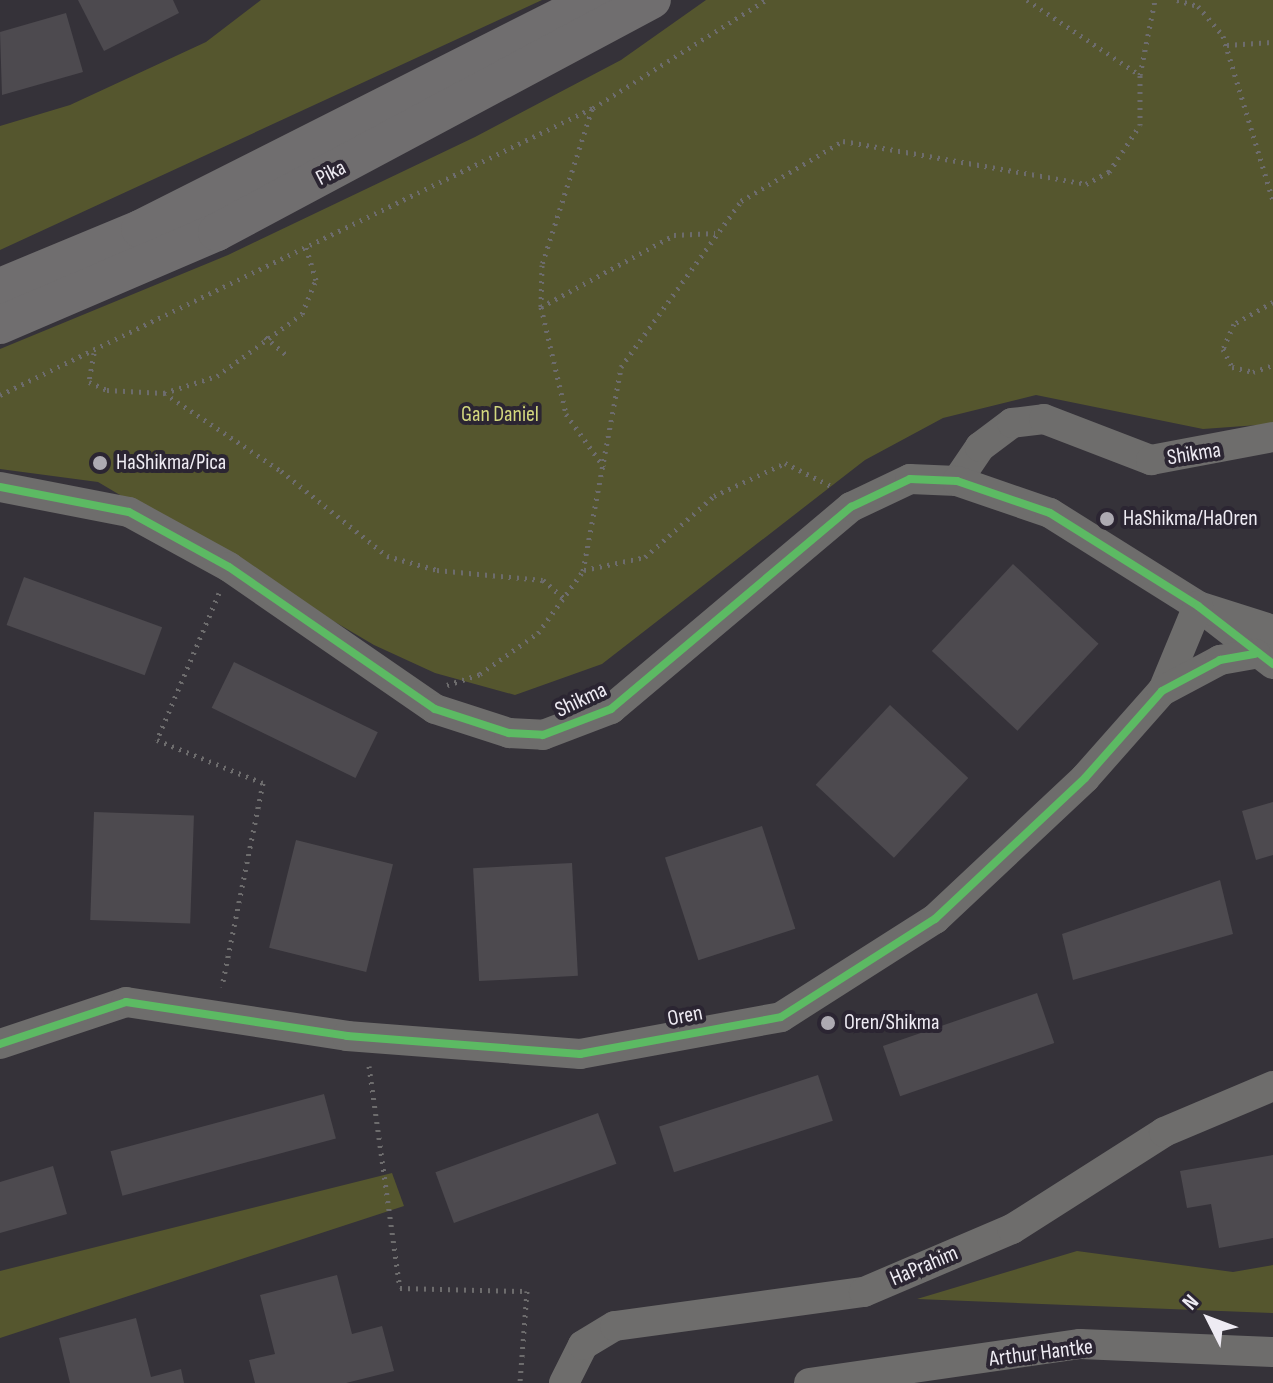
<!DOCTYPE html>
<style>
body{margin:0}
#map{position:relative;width:1273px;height:1383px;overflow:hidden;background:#353239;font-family:"Sofia Sans Condensed",sans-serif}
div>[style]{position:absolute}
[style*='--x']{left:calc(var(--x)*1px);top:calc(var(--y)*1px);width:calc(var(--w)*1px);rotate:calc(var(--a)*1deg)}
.green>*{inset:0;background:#55562e}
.building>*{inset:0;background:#4d4a4f;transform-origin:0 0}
.path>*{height:5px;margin-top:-2.5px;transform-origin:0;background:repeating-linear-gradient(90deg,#6d6c6d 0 2px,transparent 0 8px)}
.minor>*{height:30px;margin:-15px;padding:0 15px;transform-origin:15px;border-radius:15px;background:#6e6d6c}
.major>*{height:38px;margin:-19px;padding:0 19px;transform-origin:19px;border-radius:19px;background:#706e6f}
.cycleway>*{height:8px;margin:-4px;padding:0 4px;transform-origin:4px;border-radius:4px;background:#5cba63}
.dots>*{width:22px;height:22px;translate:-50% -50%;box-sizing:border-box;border:4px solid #2b2532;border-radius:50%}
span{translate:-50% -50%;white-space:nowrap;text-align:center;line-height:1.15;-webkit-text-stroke:8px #2b2532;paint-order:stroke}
.street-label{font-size:22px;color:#eeebf3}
.park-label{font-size:22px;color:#d2d77e}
.poi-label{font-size:22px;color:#eeebf3}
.left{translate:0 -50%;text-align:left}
.north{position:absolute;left:1169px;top:1279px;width:80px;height:80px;-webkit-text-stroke:6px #2b2532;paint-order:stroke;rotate:312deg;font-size:22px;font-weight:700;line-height:32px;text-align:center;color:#eeebf3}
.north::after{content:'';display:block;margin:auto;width:28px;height:36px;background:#eeebf3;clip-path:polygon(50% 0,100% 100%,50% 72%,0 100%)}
</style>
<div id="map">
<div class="green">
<i style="clip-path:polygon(261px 0,542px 0,0 250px,0 126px,70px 105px,206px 42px)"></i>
<i style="clip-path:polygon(706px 0,1273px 0,1273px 424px,1203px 429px,1036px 395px,943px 418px,865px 460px,602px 664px,515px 695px,435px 673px,374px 645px,98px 482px,0 469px,0 349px,228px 255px,475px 137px,621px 60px)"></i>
<i style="clip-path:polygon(392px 1173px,404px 1206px,0 1338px,0 1271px)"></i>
<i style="clip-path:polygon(1077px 1251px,1233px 1272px,1273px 1265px,1273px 1313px,917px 1299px)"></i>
</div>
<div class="building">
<i style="clip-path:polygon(78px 0,173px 0,179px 13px,104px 51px)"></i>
<i style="clip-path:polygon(66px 13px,83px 72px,2px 95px,0 32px)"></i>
<i style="left:1013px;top:564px;width:117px;height:119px;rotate:43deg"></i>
<i style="left:24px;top:577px;width:147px;height:51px;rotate:20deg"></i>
<i style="left:234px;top:662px;width:160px;height:51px;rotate:26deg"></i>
<i style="left:890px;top:705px;width:107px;height:109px;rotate:43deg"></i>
<i style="clip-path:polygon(1273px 802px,1273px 855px,1256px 860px,1242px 811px)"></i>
<i style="left:94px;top:812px;width:100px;height:108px;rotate:2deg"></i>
<i style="left:762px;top:826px;width:108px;height:102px;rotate:72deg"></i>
<i style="left:296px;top:840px;width:100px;height:111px;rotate:14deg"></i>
<i style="left:572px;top:863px;width:113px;height:99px;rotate:87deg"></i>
<i style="clip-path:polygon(1220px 880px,1233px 934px,1073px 980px,1062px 934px)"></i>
<i style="left:1037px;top:993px;width:53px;height:163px;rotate:71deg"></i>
<i style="left:818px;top:1075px;width:48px;height:167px;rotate:72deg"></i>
<i style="left:324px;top:1094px;width:46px;height:221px;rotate:75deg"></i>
<i style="left:598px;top:1113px;width:54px;height:173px;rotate:70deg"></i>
<i style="clip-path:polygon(1273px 1155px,1273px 1238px,1219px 1248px,1211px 1204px,1187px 1208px,1180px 1171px)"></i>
<i style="clip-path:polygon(53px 1166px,67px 1214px,0 1233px,0 1182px)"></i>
<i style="clip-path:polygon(337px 1275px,352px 1334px,382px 1326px,394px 1371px,346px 1383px,255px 1383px,249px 1360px,275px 1354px,260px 1295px)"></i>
<i style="clip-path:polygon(136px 1318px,151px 1377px,181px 1369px,184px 1383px,70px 1383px,59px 1338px)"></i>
</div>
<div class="path">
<i style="--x:1027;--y:0;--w:136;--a:33.6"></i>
<i style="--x:1177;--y:0;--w:22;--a:16"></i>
<i style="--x:1198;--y:6;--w:39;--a:50"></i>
<i style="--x:1223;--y:36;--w:172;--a:73.1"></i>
<i style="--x:1227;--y:45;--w:46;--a:-3.7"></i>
<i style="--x:592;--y:109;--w:164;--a:107.8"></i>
<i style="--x:542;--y:265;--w:42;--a:91.4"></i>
<i style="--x:541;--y:307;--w:110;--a:76.8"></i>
<i style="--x:566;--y:414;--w:65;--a:54.4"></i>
<i style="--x:1273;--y:302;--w:45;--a:150.6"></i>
<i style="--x:1234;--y:324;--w:27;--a:114"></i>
<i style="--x:1223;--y:349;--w:20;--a:63"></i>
<i style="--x:1232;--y:367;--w:22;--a:13"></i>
<i style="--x:1253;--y:372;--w:21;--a:-19"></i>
<i style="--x:541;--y:307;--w:151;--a:-28.4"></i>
<i style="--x:674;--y:235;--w:41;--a:-2.8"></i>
<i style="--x:265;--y:337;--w:31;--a:40"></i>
<i style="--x:94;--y:353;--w:29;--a:100"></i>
<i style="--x:89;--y:382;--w:20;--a:24"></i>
<i style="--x:107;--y:390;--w:57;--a:3"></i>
<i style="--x:164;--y:393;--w:56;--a:-17.8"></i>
<i style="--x:217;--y:376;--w:105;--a:-36.1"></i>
<i style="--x:302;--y:314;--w:37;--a:-68"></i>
<i style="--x:316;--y:280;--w:34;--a:-107"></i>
<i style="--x:164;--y:393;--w:141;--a:33.7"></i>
<i style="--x:281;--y:471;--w:136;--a:38.7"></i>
<i style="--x:387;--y:556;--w:52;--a:15.6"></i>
<i style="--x:437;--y:570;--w:106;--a:5.4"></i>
<i style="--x:543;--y:580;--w:28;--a:41"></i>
<i style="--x:0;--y:395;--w:659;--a:-25.83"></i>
<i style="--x:593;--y:108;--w:204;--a:-32"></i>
<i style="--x:584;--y:570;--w:62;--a:-12"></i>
<i style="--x:645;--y:557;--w:92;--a:-41.5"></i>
<i style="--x:714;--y:496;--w:78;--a:-24.9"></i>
<i style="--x:785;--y:463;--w:51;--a:26.6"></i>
<i style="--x:219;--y:593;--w:160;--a:112.9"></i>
<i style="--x:157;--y:740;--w:114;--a:22.1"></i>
<i style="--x:263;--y:783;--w:208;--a:101.4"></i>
<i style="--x:447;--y:685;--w:35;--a:-18"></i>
<i style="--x:480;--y:674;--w:71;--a:-35.3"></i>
<i style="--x:538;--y:633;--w:77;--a:-54"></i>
<i style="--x:583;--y:571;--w:208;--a:-79.4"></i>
<i style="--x:621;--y:367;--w:205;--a:-54.1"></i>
<i style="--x:741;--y:201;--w:118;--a:-30.5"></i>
<i style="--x:843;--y:141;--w:247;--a:10"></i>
<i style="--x:1086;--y:184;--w:26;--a:-28"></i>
<i style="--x:1109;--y:172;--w:56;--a:-56.6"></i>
<i style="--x:1140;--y:125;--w:50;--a:-90"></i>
<i style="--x:1140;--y:75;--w:76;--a:-78.7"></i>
<i style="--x:369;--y:1066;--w:224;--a:82.1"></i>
<i style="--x:400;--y:1288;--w:127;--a:1.4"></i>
<i style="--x:527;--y:1291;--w:92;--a:94.4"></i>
</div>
<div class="minor">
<i style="--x:957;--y:481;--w:41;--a:-55.9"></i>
<i style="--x:980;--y:447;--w:40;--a:-37"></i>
<i style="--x:1012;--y:423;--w:32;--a:-7"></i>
<i style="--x:1044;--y:419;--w:115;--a:21"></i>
<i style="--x:1151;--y:460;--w:124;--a:-10.7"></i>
<i style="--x:0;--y:487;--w:131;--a:11"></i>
<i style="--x:129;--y:512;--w:114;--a:28.8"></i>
<i style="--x:229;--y:567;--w:250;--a:34.6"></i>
<i style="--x:435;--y:709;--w:78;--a:18"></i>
<i style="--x:509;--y:733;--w:34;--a:3"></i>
<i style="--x:543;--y:735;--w:73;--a:-20.9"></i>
<i style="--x:611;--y:709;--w:314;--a:-40.1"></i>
<i style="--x:851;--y:507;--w:65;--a:-25.4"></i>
<i style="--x:910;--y:479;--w:47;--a:2.4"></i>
<i style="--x:957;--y:481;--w:98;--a:19"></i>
<i style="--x:1050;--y:513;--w:175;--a:32.1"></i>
<i style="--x:1198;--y:606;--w:95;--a:37.7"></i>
<i style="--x:1198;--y:606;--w:79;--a:17.7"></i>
<i style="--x:1164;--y:688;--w:89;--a:-67.5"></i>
<i style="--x:0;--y:1044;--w:133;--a:-18.4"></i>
<i style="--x:126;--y:1002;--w:224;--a:8.7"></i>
<i style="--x:347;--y:1036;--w:234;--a:4.4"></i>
<i style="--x:580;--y:1054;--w:204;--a:-10.4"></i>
<i style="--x:781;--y:1017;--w:183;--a:-32.5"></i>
<i style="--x:935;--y:919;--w:206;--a:-43.2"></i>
<i style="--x:1085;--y:778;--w:116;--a:-48.5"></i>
<i style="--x:1162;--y:691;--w:66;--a:-28.1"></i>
<i style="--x:1220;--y:660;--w:36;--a:-10"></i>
<i style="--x:564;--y:1383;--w:42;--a:-63.4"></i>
<i style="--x:583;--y:1345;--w:37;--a:-31"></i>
<i style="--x:615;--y:1326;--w:251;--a:-7.8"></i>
<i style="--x:864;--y:1292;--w:161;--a:-23.1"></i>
<i style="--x:1012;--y:1229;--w:180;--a:-32.5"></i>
<i style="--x:1164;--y:1132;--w:118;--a:-22.9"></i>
<i style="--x:809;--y:1383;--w:274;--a:-8.2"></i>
<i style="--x:1080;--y:1344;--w:193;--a:2.4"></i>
</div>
<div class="major">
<i style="--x:0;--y:287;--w:152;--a:-22.5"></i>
<i style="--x:140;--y:229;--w:508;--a:-26.77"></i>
<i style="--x:0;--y:325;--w:236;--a:-23.2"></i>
<i style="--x:217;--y:232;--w:493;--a:-28.1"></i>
</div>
<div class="cycleway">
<i style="--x:0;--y:487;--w:131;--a:11"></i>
<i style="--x:129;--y:512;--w:114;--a:28.8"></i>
<i style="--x:229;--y:567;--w:250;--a:34.6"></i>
<i style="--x:435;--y:709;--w:78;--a:18"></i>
<i style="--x:509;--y:733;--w:34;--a:3"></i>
<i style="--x:543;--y:735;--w:73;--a:-20.9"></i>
<i style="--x:611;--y:709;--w:314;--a:-40.1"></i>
<i style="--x:851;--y:507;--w:65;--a:-25.4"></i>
<i style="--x:910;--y:479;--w:47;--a:2.4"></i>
<i style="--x:957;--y:481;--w:98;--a:19"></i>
<i style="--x:1050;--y:513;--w:175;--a:32.1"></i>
<i style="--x:1198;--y:606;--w:95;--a:37.7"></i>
<i style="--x:0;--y:1044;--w:133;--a:-18.4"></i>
<i style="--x:126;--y:1002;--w:224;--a:8.7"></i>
<i style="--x:347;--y:1036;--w:234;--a:4.4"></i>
<i style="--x:580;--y:1054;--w:204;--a:-10.4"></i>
<i style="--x:781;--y:1017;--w:183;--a:-32.5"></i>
<i style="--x:935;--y:919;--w:206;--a:-43.2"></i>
<i style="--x:1085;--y:778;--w:116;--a:-48.5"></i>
<i style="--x:1162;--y:691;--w:66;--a:-28.1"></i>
<i style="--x:1220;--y:660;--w:36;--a:-10"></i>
</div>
<div class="dots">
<i style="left:100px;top:463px;background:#adaab2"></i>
<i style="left:1107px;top:519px;background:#adaab2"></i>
<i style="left:828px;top:1023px;background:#adaab2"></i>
</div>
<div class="street-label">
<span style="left:331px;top:173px;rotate:-27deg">Pika</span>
<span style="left:1194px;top:454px;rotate:-9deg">Shikma</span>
<span style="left:581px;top:700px;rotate:-25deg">Shikma</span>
<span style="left:685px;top:1016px;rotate:-11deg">Oren</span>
<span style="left:924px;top:1266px;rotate:-23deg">HaPrahim</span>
<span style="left:1041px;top:1353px;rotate:-7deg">Arthur Hantke</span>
</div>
<div class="park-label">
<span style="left:500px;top:415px">Gan Daniel</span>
</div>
<div class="poi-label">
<span class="left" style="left:116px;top:463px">HaShikma/Pica</span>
<span class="left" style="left:1123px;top:519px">HaShikma/HaOren</span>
<span class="left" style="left:844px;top:1023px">Oren/Shikma</span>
</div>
<div class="north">N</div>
</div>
